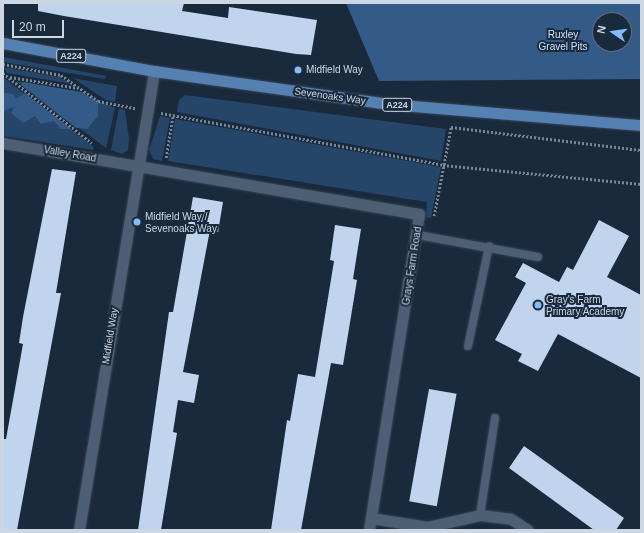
<!DOCTYPE html>
<style>
body{margin:0}
#map{position:relative;width:644px;height:533px;overflow:hidden;background:#1a2a3d;font-family:Helvetica,sans-serif}
div>[style]{position:absolute}
[style*='--x']{left:calc(var(--x)*1px);top:calc(var(--y)*1px);width:calc(var(--w)*1px);rotate:calc(var(--a)*1deg)}
.green>*{inset:0;background:#254569}
.forest>*{inset:0;background:#345b87}
.building>*{inset:0;background:#c0d4ed;transform-origin:0 0}
.path>*{height:2.5px;margin-top:-1.25px;transform-origin:0;background:repeating-linear-gradient(90deg,#798695 0 2px,transparent 0 4px)}
.roads{filter:drop-shadow(0 0 1px #384555) drop-shadow(0 0 1px #384555)}
.service>*{height:8px;margin:-4px;padding:0 4px;transform-origin:4px;border-radius:4px;background:#4d5f74}
.minor>*{height:11px;margin:-5.5px;padding:0 5.5px;transform-origin:5.5px;border-radius:5.5px;background:#4d5f74}
.tertiary>*{height:11px;margin:-5.5px;padding:0 5.5px;transform-origin:5.5px;border-radius:5.5px;background:#4d5f74}
.primary>*{height:11px;margin:-5.5px;padding:0 5.5px;transform-origin:5.5px;border-radius:5.5px;background:#5480b2}
.dots>*{width:11px;height:11px;translate:-50% -50%;box-sizing:border-box;border:2px solid #1a2a3d;border-radius:50%}
span{translate:-50% -50%;white-space:nowrap;text-align:center;line-height:1.15;-webkit-text-stroke:4px #1a2a3d;paint-order:stroke}
.shield-label span{padding:1px 3px;background:#1a2a3d;border:1px solid;border-radius:3px;-webkit-text-stroke-width:0}
.shield-label{font-size:9px;color:#cdd7e3;font-weight:700}
.park-label{font-size:10px;color:#cbe2fe}
.poi-label{font-size:10px;color:#cdd7e3}
.left{translate:0 -50%;text-align:left}
.street-label{font-size:10px;color:#cdd7e3}
.frame{position:absolute;inset:0;border:4px solid #cdd7e3;pointer-events:none}
.north{position:absolute;left:592px;top:12px;width:40px;height:40px;box-sizing:border-box;background:#1a2a3d;border:1px solid #626f7f;border-radius:50%;rotate:283deg;font-size:11px;font-weight:700;line-height:16px;text-align:center;color:#cdd7e3}
.north::after{content:'';display:block;margin:auto;width:14px;height:18px;background:#85bbfb;clip-path:polygon(50% 0,100% 100%,50% 72%,0 100%)}
.scale{position:absolute;left:12px;top:20px;width:52px;height:18px;box-sizing:border-box;border:2px solid #cdd7e3;border-top:0;padding-left:5px;font-size:12px;line-height:14px;white-space:nowrap;color:#cdd7e3;-webkit-text-stroke:3px #1a2a3d;paint-order:stroke}
</style>
<div id="map">
<div class="green">
<i style="clip-path:polygon(3px 57px,107px 76px,104px 79px,3px 62px)"></i>
<i style="clip-path:polygon(3px 67px,59px 77px,72px 84px,7px 73px)"></i>
<i style="clip-path:polygon(3px 77px,94px 147px,93px 150px,3px 136px)"></i>
<i style="clip-path:polygon(73px 78px,117px 86px,115px 102px,106px 100px)"></i>
<i style="clip-path:polygon(16px 81px,81px 92px,115px 108px,106px 148px)"></i>
<i style="clip-path:polygon(185px 95px,446px 129px,441px 161px,177px 112px,179px 100px)"></i>
<i style="clip-path:polygon(119px 108px,125px 110px,129px 139px,128px 150px,122px 154px,111px 150px)"></i>
<i style="clip-path:polygon(160px 116px,170px 118px,162px 161px,153px 159px,149px 150px)"></i>
<i style="clip-path:polygon(175px 119px,441px 167px,431px 218px,426px 217px,427px 202px,168px 161px)"></i>
</div>
<div class="forest">
<i style="clip-path:polygon(evenodd,346px 3px,641px 3px,641px 79px,379px 81px,346px 3px,600px 20px,624px 20px,624px 44px,600px 44px,600px 20px)"></i>
<i style="clip-path:polygon(23px 82px,81px 92px,98px 103px,98px 116px,87px 129px,76px 128px,21px 85px)"></i>
<i style="clip-path:polygon(3px 93px,13px 94px,16px 99px,25px 93px,71px 129px,61px 129px,54px 121px,41px 124px,35px 116px,23px 123px,11px 113px,14px 107px,3px 111px)"></i>
</div>
<div class="building">
<i style="clip-path:polygon(38px 3px,184px 3px,182px 11px,228px 18px,229px 7px,317px 20px,311px 55px,296px 54px,64px 16px,38px 11px)"></i>
<i style="clip-path:polygon(52px 169px,76px 172px,56px 293px,61px 293px,17px 530px,3px 530px,3px 439px,6px 439px,23px 344px,19px 343px,23px 317px)"></i>
<i style="clip-path:polygon(193px 197px,223px 202px,218px 232px,210px 230px,183px 372px,199px 375px,194px 403px,178px 400px,173px 432px,177px 433px,161px 530px,138px 530px,169px 312px,173px 312px)"></i>
<i style="clip-path:polygon(599px 220px,629px 236px,607px 277px,641px 295px,641px 378px,558px 334px,538px 371px,518px 361px,522px 354px,495px 340px,526px 283px,515px 277px,523px 263px,559px 282px,567px 267px,573px 270px)"></i>
<i style="clip-path:polygon(335px 225px,361px 229px,353px 279px,357px 280px,343px 365px,331px 363px,301px 530px,271px 530px,287px 420px,290px 421px,298px 374px,315px 377px,334px 261px,330px 260px)"></i>
<i style="left:429px;top:389px;width:28px;height:114px;rotate:10deg"></i>
<i style="clip-path:polygon(524px 446px,624px 518px,616px 530px,594px 530px,509px 468px)"></i>
</div>
<div class="path">
<i style="--x:3;--y:64;--w:59;--a:10.7"></i>
<i style="--x:61;--y:75;--w:45;--a:35.1"></i>
<i style="--x:98;--y:101;--w:38;--a:11"></i>
<i style="--x:3;--y:73;--w:113;--a:38.2"></i>
<i style="--x:10;--y:77;--w:69;--a:9.2"></i>
<i style="--x:161;--y:113;--w:287;--a:10.4"></i>
<i style="--x:443;--y:165;--w:199;--a:5.5"></i>
<i style="--x:166;--y:158;--w:44;--a:-80.8"></i>
<i style="--x:434;--y:216;--w:91;--a:-79.2"></i>
<i style="--x:451;--y:127;--w:191;--a:6.9"></i>
</div>
<div class="roads">
<div class="service">
<i style="--x:418;--y:235;--w:122;--a:10.4"></i>
<i style="--x:468;--y:346;--w:102;--a:-78.1"></i>
<i style="--x:480;--y:515;--w:98;--a:-81.2"></i>
</div>
<div class="minor">
<i style="--x:3;--y:143;--w:422;--a:9.7"></i>
<i style="--x:419;--y:214;--w:320;--a:99"></i>
<i style="--x:371;--y:518;--w:57;--a:9.1"></i>
<i style="--x:427;--y:527;--w:54;--a:-12.8"></i>
<i style="--x:480;--y:515;--w:31;--a:7"></i>
<i style="--x:511;--y:519;--w:20;--a:33"></i>
</div>
<div class="tertiary">
<i style="--x:79;--y:530;--w:465;--a:-80.7"></i>
</div>
<div class="primary">
<i style="--x:3;--y:43;--w:154;--a:10.5"></i>
<i style="--x:154;--y:71;--w:237;--a:8"></i>
<i style="--x:389;--y:104;--w:253;--a:4.8"></i>
</div>
</div>
<div class="dots">
<i style="left:298px;top:70px;background:#85bbfb"></i>
<i style="left:137px;top:222px;background:#85bbfb"></i>
<i style="left:538px;top:305px;background:#85bbfb"></i>
</div>
<div class="shield-label">
<span style="left:71px;top:56px">A224</span>
<span style="left:397px;top:105px">A224</span>
</div>
<div class="park-label">
<span style="left:563px;top:40px">Ruxley<br>Gravel Pits</span>
</div>
<div class="poi-label">
<span class="left" style="left:306px;top:70px">Midfield Way</span>
<span class="left" style="left:145px;top:222px">Midfield Way /<br>Sevenoaks Way</span>
<span class="left" style="left:546px;top:305px">Gray's Farm<br>Primary Academy</span>
</div>
<div class="street-label">
<span style="left:330px;top:96px;rotate:8deg">Sevenoaks Way</span>
<span style="left:70px;top:154px;rotate:10deg">Valley Road</span>
<span style="left:412px;top:266px;rotate:-81deg">Grays Farm Road</span>
<span style="left:110px;top:336px;rotate:-81deg">Midfield Way</span>
</div>
<div class="frame"></div>
<div class="north">N</div>
<div class="scale">20 m</div>
</div>
